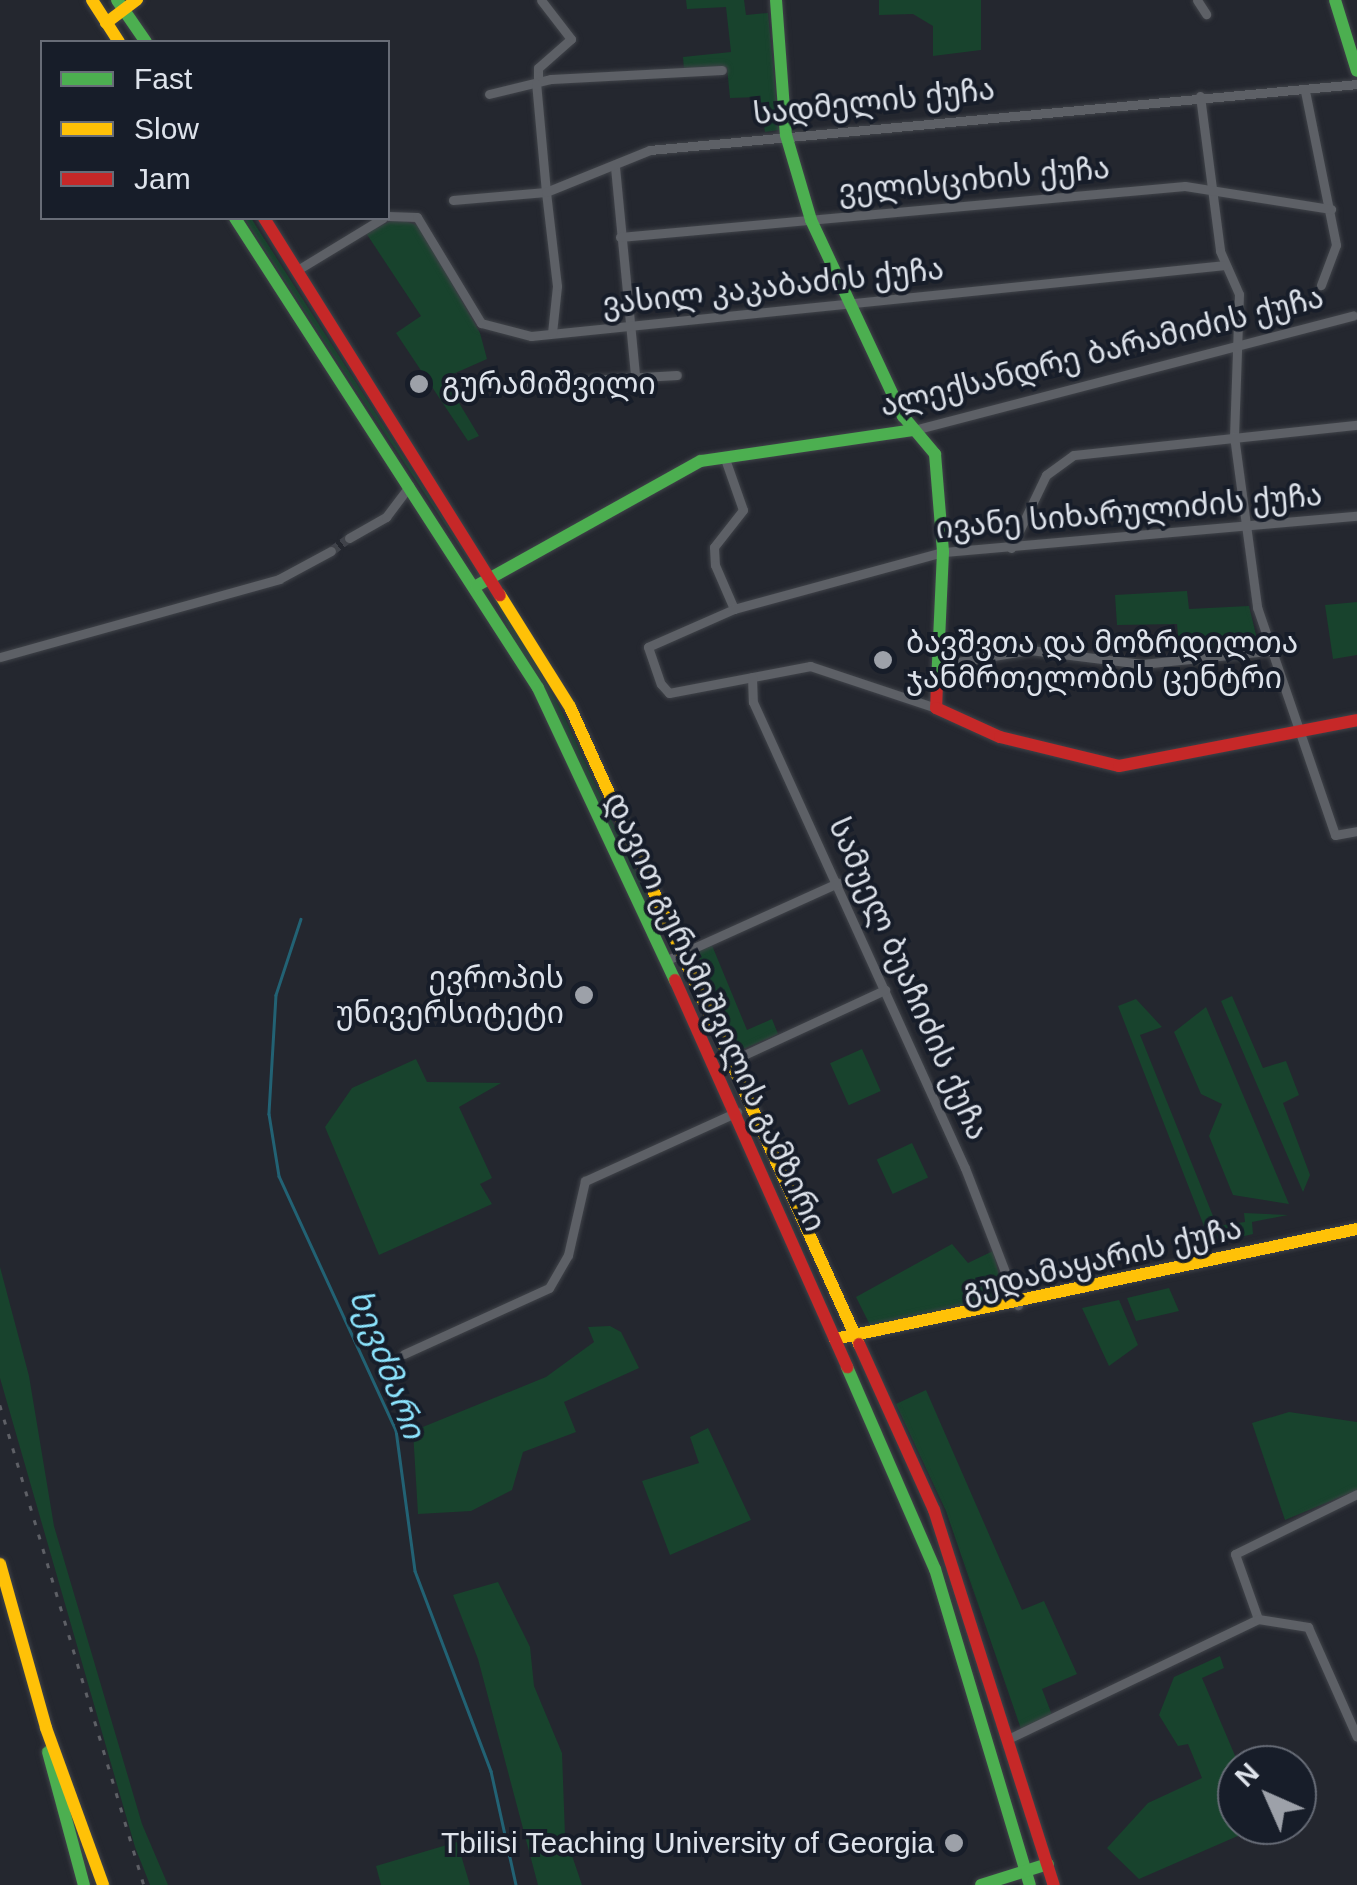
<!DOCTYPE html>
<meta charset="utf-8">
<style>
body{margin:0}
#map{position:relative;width:1357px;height:1885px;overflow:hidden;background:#24272f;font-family:Helvetica,"Noto Sans Georgian",sans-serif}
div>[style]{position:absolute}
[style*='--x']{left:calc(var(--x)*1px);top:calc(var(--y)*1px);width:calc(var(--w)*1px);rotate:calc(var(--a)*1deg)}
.green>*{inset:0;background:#18432d;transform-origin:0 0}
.stream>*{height:2.5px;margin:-1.25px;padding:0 1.25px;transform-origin:1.25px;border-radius:1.25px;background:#226274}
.street-tunnel>*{height:9px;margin-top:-4.5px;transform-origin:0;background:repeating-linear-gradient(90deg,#40434b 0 9px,transparent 0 13.5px)}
.roads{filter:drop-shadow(0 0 2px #404349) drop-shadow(0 0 2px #404349)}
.street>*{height:9px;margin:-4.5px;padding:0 4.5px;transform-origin:4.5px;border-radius:4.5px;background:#5d6066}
.fast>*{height:12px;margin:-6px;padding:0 6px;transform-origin:6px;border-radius:6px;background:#4caf50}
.slow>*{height:12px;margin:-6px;padding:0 6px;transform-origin:6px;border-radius:6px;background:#ffc107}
.jam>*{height:12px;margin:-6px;padding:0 6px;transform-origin:6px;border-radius:6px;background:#c62828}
.rail>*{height:2.5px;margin-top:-1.25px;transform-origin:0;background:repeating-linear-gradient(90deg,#5e6066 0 5px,transparent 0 15px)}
.dots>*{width:28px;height:28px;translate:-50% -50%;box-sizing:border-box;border:5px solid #171d29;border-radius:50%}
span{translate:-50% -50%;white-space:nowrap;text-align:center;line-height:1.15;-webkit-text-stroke:8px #171d29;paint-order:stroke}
.street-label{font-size:30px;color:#dee3eb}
.poi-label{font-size:30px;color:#dee3eb}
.left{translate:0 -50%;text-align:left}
.right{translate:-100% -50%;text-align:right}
.water-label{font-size:32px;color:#8ce4fe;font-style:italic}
.legend{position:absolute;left:40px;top:40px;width:350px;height:180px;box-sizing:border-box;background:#171d29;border:2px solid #676c77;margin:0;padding:12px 18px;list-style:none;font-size:30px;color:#dee3eb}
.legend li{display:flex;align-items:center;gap:20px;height:50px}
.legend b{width:50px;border:2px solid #676c77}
.north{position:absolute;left:1217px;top:1745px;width:100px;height:100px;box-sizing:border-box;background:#171d29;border:2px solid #676c77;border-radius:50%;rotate:315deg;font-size:28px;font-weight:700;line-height:40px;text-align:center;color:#dee3eb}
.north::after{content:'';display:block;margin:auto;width:35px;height:45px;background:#9da1a9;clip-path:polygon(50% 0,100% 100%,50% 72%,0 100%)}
</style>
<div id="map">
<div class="green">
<i style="clip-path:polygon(686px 0,744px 0,746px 15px,768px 13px,779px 130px,765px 132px,759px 97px,730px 98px,727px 67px,684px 69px,683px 57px,731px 52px,726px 7px,687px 9px)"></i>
<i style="clip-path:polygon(879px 0,981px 0,981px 50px,933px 56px,933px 26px,913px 14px,879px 15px)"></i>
<i style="clip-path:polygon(244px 218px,251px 218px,473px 566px,357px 392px)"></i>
<i style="clip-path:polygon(397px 218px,419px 226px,480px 333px,487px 359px,444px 378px,479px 436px,468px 441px,396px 333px,421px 316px,366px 233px)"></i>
<i style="clip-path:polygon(1187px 591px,1189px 609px,1249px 606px,1259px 647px,1180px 655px,1177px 624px,1117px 625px,1115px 595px)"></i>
<i style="clip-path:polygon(499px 595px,562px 712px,656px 917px,650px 920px,494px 599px)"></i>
<i style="clip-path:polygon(1357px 602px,1357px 655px,1333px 659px,1325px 605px)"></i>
<i style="clip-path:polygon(711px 943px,747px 1030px,772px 1019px,778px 1034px,739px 1051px,696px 951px)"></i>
<i style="clip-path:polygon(1232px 996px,1263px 1068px,1286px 1061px,1299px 1095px,1283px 1103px,1310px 1175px,1303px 1192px,1221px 1001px)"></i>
<i style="clip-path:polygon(1136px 999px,1162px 1027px,1140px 1035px,1217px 1226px,1245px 1222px,1244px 1213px,1288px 1215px,1252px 1222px,1253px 1234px,1211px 1244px,1118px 1006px)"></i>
<i style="clip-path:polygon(1206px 1007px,1289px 1204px,1233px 1195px,1209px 1136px,1222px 1104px,1201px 1094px,1174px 1032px)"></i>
<i style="left:862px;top:1049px;width:46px;height:35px;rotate:66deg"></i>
<i style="clip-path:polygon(416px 1059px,427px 1082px,501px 1083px,459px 1107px,492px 1178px,480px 1184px,492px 1204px,379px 1255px,325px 1127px,352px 1088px)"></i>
<i style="left:912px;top:1143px;width:38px;height:39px;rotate:65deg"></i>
<i style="clip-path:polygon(952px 1244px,968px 1263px,993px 1251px,1004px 1295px,871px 1327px,856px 1297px)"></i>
<i style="clip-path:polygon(0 1267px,29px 1376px,54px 1526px,142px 1824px,168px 1885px,150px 1885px,135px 1847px,0 1378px)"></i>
<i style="clip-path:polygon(1169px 1288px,1179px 1311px,1136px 1321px,1127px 1298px)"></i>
<i style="clip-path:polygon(1119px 1300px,1138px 1345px,1109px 1366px,1082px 1308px)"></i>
<i style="clip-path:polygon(610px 1326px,621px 1332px,639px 1368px,564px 1402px,576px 1432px,523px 1452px,512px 1490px,471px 1511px,418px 1514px,413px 1431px,546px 1377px,594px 1342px,588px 1327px)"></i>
<i style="clip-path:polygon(926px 1390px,1022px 1610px,1044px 1601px,1077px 1674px,1042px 1689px,1052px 1715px,1021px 1729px,946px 1511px,896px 1404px)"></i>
<i style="clip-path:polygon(1289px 1412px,1357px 1422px,1357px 1490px,1285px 1520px,1252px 1423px)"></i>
<i style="clip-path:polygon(708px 1428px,751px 1520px,670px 1555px,642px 1481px,699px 1463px,690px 1437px)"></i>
<i style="clip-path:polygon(498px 1582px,530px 1647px,534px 1686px,562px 1753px,565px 1835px,582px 1885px,538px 1885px,478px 1659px,453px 1595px)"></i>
<i style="clip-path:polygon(1220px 1656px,1224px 1668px,1202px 1678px,1239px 1765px,1237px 1825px,1263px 1825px,1139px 1879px,1107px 1848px,1148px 1803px,1202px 1778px,1188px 1744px,1178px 1746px,1159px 1715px,1174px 1677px)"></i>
<i style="clip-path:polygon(457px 1842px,470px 1885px,381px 1885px,376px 1866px)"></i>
</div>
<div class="stream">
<i style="--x:301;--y:919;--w:80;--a:108.2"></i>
<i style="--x:276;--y:995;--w:119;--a:93.4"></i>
<i style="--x:269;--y:1114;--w:63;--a:80.8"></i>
<i style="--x:279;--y:1176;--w:280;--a:65.3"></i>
<i style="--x:396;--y:1430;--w:142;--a:82.3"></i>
<i style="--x:415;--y:1571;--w:214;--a:69.2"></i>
<i style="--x:491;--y:1771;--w:117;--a:77.6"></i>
</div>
<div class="street-tunnel">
<i style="--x:331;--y:551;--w:22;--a:-36"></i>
</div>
<div class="roads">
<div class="street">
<i style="--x:1197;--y:0;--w:17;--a:57"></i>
<i style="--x:538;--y:82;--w:14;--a:-90"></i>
<i style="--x:538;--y:68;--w:44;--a:-41.3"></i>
<i style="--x:571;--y:39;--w:49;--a:-127.6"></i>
<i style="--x:1305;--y:91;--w:157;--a:78.6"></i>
<i style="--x:1336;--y:245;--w:43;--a:110.6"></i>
<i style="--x:489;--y:94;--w:64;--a:-13.6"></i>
<i style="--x:551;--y:79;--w:171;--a:-3"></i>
<i style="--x:1200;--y:96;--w:156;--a:82.6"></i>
<i style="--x:1220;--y:251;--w:47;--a:66.2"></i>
<i style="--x:1239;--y:294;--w:142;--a:92"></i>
<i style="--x:1234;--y:436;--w:173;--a:82.3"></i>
<i style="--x:1257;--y:607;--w:241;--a:71.1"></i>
<i style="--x:1335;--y:835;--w:22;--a:-10"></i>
<i style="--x:615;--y:167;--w:208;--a:84.5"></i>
<i style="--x:453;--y:200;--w:93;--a:-4.9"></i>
<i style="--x:546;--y:192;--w:109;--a:-95.2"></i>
<i style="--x:388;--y:216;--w:29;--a:2"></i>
<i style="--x:417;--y:217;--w:124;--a:58.9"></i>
<i style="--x:481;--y:323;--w:52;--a:14.6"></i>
<i style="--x:531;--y:336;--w:698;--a:-5.84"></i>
<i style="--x:620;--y:237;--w:567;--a:-5.16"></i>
<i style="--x:1185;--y:186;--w:148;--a:9"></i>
<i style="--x:299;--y:269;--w:98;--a:-31.3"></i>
<i style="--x:552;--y:333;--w:47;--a:-83.9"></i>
<i style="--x:557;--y:286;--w:95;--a:-96.7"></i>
<i style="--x:546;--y:192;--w:112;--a:-22"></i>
<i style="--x:650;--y:150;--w:710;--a:-5.33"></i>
<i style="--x:522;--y:384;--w:155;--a:-3.3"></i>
<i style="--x:914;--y:430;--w:454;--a:-14.6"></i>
<i style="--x:724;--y:456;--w:57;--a:70.6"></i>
<i style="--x:743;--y:510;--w:47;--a:128.1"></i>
<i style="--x:714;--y:547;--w:18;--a:87"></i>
<i style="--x:715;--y:565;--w:48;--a:66.6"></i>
<i style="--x:734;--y:609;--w:94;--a:156.2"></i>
<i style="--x:648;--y:647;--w:39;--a:71"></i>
<i style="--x:661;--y:684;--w:12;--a:48"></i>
<i style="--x:669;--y:693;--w:144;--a:-10.8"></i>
<i style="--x:810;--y:666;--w:133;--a:18.4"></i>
<i style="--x:349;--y:538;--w:43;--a:-29.6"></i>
<i style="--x:386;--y:517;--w:39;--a:-53"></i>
<i style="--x:1011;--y:548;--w:81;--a:-64.4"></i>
<i style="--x:1046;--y:475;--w:34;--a:-36"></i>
<i style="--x:1074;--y:455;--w:285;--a:-6.1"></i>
<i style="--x:734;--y:609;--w:217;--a:-15.3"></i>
<i style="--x:943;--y:552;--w:416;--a:-5"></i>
<i style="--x:0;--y:657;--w:290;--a:-15.6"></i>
<i style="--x:279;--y:579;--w:59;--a:-28.3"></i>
<i style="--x:939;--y:665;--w:92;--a:-9.4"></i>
<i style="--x:1030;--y:650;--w:113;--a:7.1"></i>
<i style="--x:1142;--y:664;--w:126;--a:-5.9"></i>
<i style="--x:752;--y:677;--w:25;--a:88"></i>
<i style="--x:753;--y:702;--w:512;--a:65.54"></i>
<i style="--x:965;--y:1168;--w:147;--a:68.9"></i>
<i style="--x:665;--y:961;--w:190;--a:-24.3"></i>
<i style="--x:731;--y:1061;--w:170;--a:-24.8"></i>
<i style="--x:404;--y:1354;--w:159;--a:-24.5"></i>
<i style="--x:549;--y:1288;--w:38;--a:-60"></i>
<i style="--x:568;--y:1255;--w:76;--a:-77.1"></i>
<i style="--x:585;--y:1181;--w:167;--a:-24.4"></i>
<i style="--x:1258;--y:1619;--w:69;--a:-109.5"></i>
<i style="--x:1235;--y:1554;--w:136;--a:-26.2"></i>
<i style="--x:1010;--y:1738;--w:275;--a:-25.6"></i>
<i style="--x:1258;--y:1619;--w:51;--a:9.1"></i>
<i style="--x:1308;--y:1627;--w:120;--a:66"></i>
</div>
<div class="fast">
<i style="--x:117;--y:0;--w:51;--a:55.4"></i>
<i style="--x:776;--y:0;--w:135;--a:85.8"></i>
<i style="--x:786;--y:135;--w:89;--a:73.6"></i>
<i style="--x:811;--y:220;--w:217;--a:64.9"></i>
<i style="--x:903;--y:416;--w:50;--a:49.9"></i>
<i style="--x:935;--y:454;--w:98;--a:85.3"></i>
<i style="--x:943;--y:552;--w:131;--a:92.6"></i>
<i style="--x:1335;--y:0;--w:74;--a:72.8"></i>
<i style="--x:235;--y:218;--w:559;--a:57.19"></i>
<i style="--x:538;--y:688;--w:323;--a:64.9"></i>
<i style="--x:476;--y:586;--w:257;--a:-29.1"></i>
<i style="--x:701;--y:461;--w:215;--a:-8.3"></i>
<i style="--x:847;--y:1367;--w:220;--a:66.5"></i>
<i style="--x:935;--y:1569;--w:330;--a:73.3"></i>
<i style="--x:48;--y:1752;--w:138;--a:74.9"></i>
<i style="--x:981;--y:1885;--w:70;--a:-17.4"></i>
</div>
<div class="slow">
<i style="--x:92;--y:0;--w:50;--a:57.3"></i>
<i style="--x:106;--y:23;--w:39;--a:-37"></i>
<i style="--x:500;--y:595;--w:132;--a:58"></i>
<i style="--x:570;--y:707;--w:699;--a:65.6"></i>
<i style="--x:835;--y:1339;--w:533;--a:-11.9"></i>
<i style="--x:0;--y:1564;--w:170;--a:74.3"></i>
<i style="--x:46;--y:1728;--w:167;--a:70"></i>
</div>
<div class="jam">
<i style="--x:264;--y:218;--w:445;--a:58"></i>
<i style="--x:937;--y:683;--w:25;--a:92"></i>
<i style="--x:936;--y:708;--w:70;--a:24.4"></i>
<i style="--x:1000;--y:737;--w:122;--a:13.7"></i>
<i style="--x:1119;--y:766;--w:242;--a:-10.9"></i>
<i style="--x:675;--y:980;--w:424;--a:66"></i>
<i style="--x:859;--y:1344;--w:182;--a:65.7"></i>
<i style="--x:934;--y:1510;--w:394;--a:72.3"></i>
</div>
</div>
<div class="rail">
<i style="--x:0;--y:1405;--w:501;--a:73.3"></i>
</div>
<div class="dots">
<i style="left:419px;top:384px;background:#9da1a9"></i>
<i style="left:883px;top:660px;background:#9da1a9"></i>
<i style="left:584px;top:995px;background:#9da1a9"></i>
<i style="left:954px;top:1843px;background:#9da1a9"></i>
</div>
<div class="street-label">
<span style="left:874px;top:102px;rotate:-6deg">სადმელის ქუჩა</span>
<span style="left:974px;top:180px;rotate:-5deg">ველისციხის ქუჩა</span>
<span style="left:773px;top:287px;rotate:-6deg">ვასილ კაკაბაძის ქუჩა</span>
<span style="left:1102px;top:352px;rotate:-14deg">ალექსანდრე ბარამიძის ქუჩა</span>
<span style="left:1129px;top:512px;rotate:-5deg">ივანე სიხარულიძის ქუჩა</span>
<span style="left:908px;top:979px;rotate:66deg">სამუელ ბუაჩიძის ქუჩა</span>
<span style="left:715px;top:1012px;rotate:65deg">დავით გურამიშვილის გამზირი</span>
<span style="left:1102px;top:1260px;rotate:-13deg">გუდამაყარის ქუჩა</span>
</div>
<div class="poi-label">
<span class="left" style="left:442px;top:384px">გურამიშვილი</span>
<span class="left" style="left:906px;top:660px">ბავშვთა და მოზრდილთა<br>ჯანმრთელობის ცენტრი</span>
<span class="right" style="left:564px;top:995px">ევროპის<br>უნივერსიტეტი</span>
<span class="right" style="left:934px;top:1843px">Tbilisi Teaching University of Georgia</span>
</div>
<div class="water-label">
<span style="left:387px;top:1364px;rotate:69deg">ხევძმარი</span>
</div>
<ul class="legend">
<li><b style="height:12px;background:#4caf50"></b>Fast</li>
<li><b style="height:12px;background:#ffc107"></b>Slow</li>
<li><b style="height:12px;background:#c62828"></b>Jam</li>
</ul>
<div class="north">N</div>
</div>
